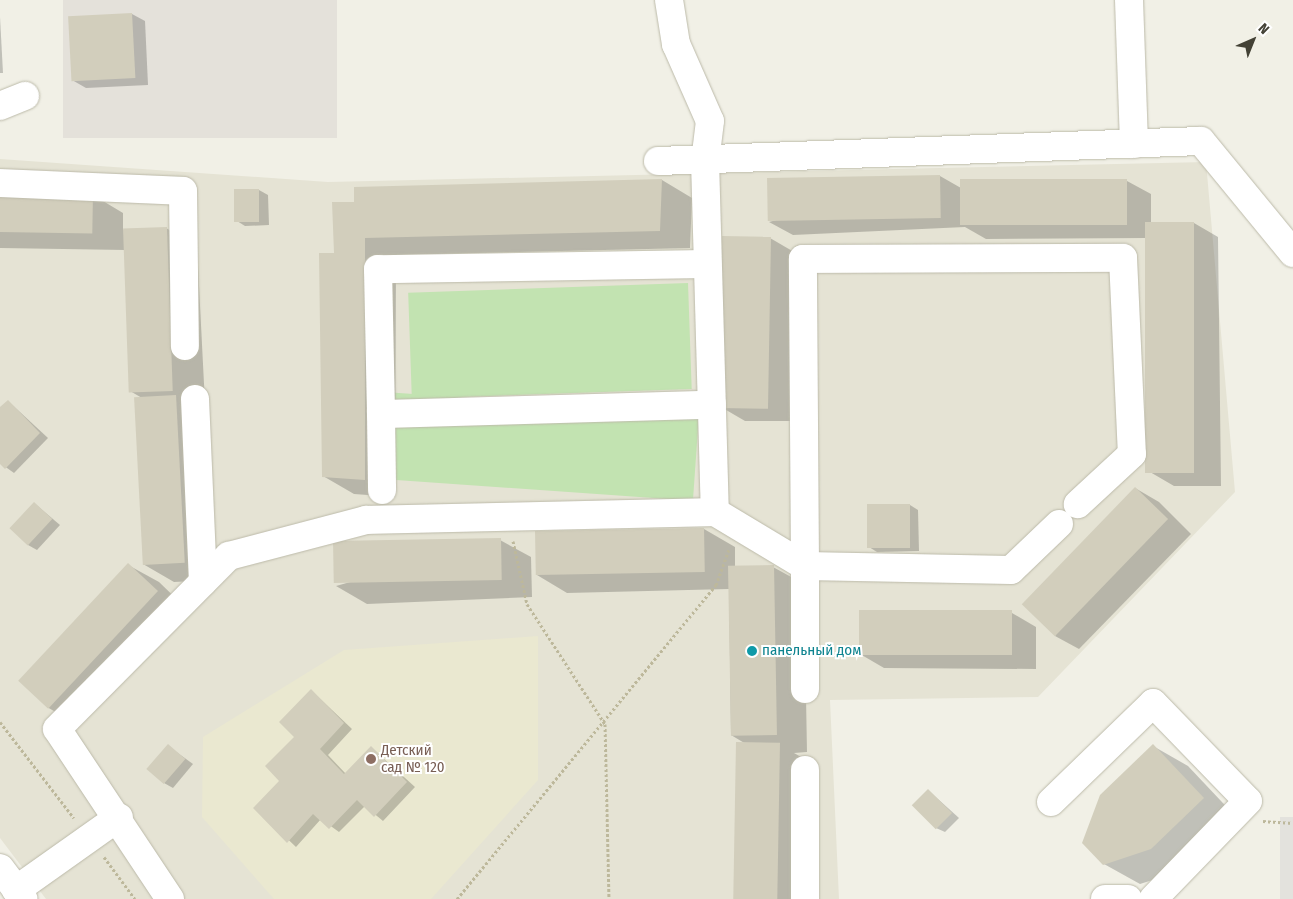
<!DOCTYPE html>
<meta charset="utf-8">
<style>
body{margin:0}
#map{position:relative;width:1293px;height:899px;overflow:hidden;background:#f1f0e6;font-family:"Fira Sans Condensed",sans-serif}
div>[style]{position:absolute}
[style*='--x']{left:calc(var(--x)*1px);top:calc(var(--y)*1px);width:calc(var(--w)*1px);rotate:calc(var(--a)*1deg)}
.residential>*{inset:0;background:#e5e3d4}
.industrial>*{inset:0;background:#e4e1da;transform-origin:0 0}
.education>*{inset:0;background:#eae8d0}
.green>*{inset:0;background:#c2e3b1;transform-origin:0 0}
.parking>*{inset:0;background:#e3e2dd;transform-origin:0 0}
.shadow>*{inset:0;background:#0003}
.building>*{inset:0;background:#d2cebc;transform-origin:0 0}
.path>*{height:3px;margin-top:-1.5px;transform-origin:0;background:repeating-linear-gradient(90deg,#bdb89b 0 2.5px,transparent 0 5px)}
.roads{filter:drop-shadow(0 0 1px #bcbaa9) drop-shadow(0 0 1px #bcbaa9)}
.minor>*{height:28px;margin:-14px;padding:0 14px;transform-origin:14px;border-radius:14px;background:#fff}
.dots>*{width:14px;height:14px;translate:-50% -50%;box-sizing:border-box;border:2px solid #fff;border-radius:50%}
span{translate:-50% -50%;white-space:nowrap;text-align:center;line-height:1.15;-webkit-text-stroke:4px #fff;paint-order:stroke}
.culture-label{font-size:15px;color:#0d838f}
.left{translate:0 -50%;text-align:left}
.education-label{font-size:15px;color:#785e54}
.north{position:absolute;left:1228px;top:15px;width:50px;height:50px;-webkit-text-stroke:4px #fff;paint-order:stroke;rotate:44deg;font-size:14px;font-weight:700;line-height:20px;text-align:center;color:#434135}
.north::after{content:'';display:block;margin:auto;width:18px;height:22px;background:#434135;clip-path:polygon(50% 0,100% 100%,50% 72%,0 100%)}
</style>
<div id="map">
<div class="residential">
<i style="clip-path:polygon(0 159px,328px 182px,1206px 162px,1235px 492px,1038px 697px,830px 700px,839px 899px,46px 899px,0 838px)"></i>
</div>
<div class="industrial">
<i style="left:63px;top:0;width:274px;height:138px"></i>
</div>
<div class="education">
<i style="clip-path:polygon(538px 636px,538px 780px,431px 899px,274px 899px,202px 817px,203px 737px,344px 650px)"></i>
</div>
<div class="green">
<i style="left:688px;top:283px;width:106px;height:280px;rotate:88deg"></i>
<i style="left:699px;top:414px;width:87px;height:308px;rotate:94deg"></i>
</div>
<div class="parking">
<i style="left:1280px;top:817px;width:13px;height:82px"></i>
</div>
<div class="shadow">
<i style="clip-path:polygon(132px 14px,145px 21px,148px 85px,86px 88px,72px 80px)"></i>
<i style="clip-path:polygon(0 17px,3px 73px,0 73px)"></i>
<i style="clip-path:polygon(940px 176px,961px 188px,1127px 181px,1151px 194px,1151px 223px,1194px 223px,1218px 237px,1221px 486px,1174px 486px,1150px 472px,1147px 238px,986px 239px,965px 227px,793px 235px,769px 222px)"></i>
<i style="clip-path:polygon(662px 180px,692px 198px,690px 248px,396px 255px,395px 497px,354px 494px,323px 476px,335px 254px,333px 204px)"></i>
<i style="clip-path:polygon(259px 190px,268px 195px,269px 225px,245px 226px,237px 221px,236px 191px)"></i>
<i style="clip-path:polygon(0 193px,93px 195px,123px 213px,123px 230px,166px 228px,197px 246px,214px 580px,174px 582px,143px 564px,142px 398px,130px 391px,125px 250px,0 248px)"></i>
<i style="clip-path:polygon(770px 238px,794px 252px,793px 421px,745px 421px,721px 407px)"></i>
<i style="clip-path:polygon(8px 401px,48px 438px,14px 473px,0 463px,0 409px)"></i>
<i style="clip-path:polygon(1135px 488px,1159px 502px,1191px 534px,1079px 649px,1055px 636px)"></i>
<i style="clip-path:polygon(34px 503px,60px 525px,37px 550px,28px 545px)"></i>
<i style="clip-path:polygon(910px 505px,918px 510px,919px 551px,877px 552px,869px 547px)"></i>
<i style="clip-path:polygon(704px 529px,735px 547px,735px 567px,773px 567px,804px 584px,807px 752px,794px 753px,810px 762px,807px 899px,734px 899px,746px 744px,731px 735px,729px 589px,567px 593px,537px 575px)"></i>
<i style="clip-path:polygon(500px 540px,531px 557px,532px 597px,367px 604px,336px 586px)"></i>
<i style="clip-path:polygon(128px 565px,159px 582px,188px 610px,78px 725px,47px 707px)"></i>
<i style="clip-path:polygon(1012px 613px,1036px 627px,1036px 669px,884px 668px,860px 654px)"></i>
<i style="clip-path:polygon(312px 691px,352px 729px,328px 755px,346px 774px,371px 747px,415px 787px,383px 821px,365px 806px,339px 832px,321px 819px,296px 847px,255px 808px,281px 781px)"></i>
<i style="clip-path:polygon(168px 746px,193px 764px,173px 788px,164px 783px)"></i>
<i style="clip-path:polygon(1153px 746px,1188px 766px,1238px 819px,1187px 869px,1140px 884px,1104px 864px)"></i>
<i style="clip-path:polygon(928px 790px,959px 818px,945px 832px,936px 828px)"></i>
</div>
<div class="building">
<i style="left:132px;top:13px;width:65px;height:64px;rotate:87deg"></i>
<i style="left:940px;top:175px;width:43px;height:173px;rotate:89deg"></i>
<i style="clip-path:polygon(662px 179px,660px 231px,365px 238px,365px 480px,322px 477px,319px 253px,334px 253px,332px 202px,354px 202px,354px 187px)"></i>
<i style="left:1127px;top:179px;width:46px;height:167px;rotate:90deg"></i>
<i style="left:234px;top:189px;width:25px;height:33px"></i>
<i style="left:0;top:192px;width:93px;height:40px;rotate:1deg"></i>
<i style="left:1145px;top:222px;width:49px;height:251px"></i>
<i style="left:167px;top:227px;width:164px;height:44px;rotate:88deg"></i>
<i style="left:722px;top:236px;width:49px;height:172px;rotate:1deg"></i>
<i style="left:176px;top:395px;width:168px;height:42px;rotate:87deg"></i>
<i style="clip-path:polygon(8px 400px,40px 433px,5px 469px,0 464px,0 407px)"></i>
<i style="left:1135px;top:487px;width:46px;height:163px;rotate:44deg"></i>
<i style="left:34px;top:502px;width:25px;height:36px;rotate:43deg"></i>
<i style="left:867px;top:504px;width:43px;height:44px"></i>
<i style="left:704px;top:528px;width:44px;height:169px;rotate:89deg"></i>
<i style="left:501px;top:538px;width:42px;height:168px;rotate:89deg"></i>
<i style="left:128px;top:563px;width:41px;height:161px;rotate:43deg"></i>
<i style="left:774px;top:565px;width:170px;height:46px;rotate:89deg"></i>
<i style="left:859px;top:610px;width:153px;height:45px"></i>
<i style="clip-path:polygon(311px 689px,344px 723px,320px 749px,344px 774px,371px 746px,407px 782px,374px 817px,357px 800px,329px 829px,313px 814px,287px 843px,253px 808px,279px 781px,265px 766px,294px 737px,279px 722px)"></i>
<i style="left:736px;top:742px;width:44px;height:157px;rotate:1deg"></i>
<i style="left:168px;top:744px;width:23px;height:33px;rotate:41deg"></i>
<i style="clip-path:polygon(1153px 744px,1204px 798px,1151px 849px,1103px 865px,1082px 843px,1100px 795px)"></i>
<i style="left:928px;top:789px;width:34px;height:23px;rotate:45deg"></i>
</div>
<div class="path">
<i style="--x:513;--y:541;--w:65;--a:77.5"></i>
<i style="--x:527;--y:604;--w:143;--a:57"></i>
<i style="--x:605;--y:724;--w:175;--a:88.7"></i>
<i style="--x:0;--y:722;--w:121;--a:52.4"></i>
<i style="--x:1263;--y:821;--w:30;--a:4"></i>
<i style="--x:104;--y:857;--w:52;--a:53.6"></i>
<i style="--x:457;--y:899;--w:407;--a:-50.5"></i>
<i style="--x:716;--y:585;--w:38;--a:-70"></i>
</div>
<div class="roads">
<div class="minor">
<i style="--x:669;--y:0;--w:45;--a:81"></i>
<i style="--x:676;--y:44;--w:84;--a:66.2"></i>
<i style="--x:710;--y:121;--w:39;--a:97"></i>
<i style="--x:705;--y:160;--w:352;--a:88.4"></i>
<i style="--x:715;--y:512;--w:105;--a:31"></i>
<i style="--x:805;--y:566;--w:123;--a:90"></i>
<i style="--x:1129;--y:0;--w:144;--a:88"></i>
<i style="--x:0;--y:106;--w:27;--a:-22"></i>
<i style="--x:658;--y:161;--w:543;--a:-2.11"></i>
<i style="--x:1201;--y:141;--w:145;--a:50.6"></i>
<i style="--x:0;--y:183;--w:183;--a:2.5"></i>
<i style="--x:183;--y:191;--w:155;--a:89.3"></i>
<i style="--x:707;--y:264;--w:329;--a:179.1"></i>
<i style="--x:378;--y:269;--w:145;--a:88.8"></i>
<i style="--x:381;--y:414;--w:331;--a:-1.6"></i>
<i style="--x:195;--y:399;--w:183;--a:87.5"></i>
<i style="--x:381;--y:414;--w:76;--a:89.2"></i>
<i style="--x:1059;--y:524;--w:66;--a:136.2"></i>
<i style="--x:1011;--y:570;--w:206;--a:-178.9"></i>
<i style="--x:805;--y:566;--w:307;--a:-90.4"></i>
<i style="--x:803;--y:259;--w:320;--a:-0.2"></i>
<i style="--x:1123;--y:258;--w:196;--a:87.4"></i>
<i style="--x:1132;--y:454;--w:74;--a:137.2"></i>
<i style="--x:1051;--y:802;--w:142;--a:-44.1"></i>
<i style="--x:1153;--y:703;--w:136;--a:45.9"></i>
<i style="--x:1248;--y:801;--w:136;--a:134.1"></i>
<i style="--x:0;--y:868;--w:39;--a:53"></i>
<i style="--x:16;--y:890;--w:126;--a:-35.3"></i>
<i style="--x:170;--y:899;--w:204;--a:-123.6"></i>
<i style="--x:57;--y:729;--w:244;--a:-45.2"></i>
<i style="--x:229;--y:556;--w:142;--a:-14.7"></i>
<i style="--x:366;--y:520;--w:349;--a:-1.3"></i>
<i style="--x:805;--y:899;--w:129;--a:-90"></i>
<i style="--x:1105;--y:899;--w:23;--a:0"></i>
</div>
</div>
<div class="dots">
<i style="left:752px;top:651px;background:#0f9aa8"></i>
<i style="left:371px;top:759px;background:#8d6e63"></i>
</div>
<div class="culture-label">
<span class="left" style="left:762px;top:651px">панельный дом</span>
</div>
<div class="education-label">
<span class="left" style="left:381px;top:759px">Детский<br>сад № 120</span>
</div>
<div class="north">N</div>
</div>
